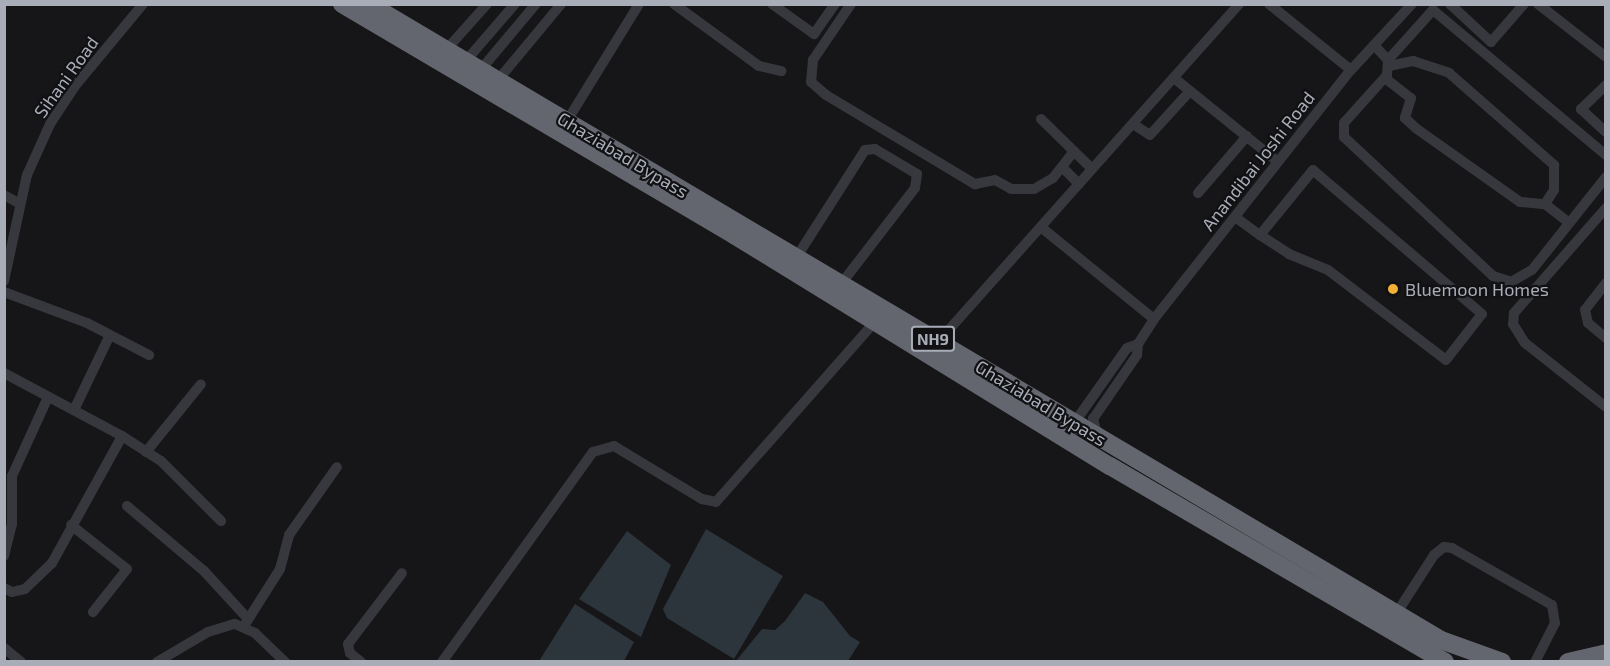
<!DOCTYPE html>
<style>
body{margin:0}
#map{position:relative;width:1610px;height:666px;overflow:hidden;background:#161618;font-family:"Exo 2",sans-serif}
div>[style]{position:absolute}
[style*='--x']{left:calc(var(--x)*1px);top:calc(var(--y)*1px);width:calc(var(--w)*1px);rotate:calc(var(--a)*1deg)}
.water>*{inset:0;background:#2c353c}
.street>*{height:10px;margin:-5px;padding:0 5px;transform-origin:5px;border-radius:5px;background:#37383d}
.highway>*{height:18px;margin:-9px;padding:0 9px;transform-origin:9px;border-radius:9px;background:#63666e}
.dots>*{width:16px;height:16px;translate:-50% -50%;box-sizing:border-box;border:3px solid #111113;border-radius:50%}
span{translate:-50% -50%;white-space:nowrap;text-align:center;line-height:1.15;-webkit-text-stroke:4.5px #111113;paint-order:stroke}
.shield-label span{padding:2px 4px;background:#111113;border:2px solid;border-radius:4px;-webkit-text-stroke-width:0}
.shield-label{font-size:16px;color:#a8adb8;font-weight:700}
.street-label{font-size:18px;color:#a8adb8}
.poi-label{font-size:18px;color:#a8adb8}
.left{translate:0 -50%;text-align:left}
.frame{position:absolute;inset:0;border:6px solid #a8adb8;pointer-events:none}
</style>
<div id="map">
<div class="water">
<i style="clip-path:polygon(706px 529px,783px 576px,734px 659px,667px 618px,663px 609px)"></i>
<i style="clip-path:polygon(627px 531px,671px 565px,641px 637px,579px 599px)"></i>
<i style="clip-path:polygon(805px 593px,823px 602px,850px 636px,860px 642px,848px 661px,736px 661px,762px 629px,775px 630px,785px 621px)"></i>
<i style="clip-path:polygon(575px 604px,634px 642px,624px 661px,539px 661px)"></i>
</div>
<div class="street">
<i style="--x:674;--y:4;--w:105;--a:36.1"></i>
<i style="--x:759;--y:66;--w:23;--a:13"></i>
<i style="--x:772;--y:4;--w:52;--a:35.5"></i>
<i style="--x:814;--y:34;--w:37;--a:-55"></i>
<i style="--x:851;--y:4;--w:68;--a:124.2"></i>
<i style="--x:813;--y:60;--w:22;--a:95"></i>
<i style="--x:811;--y:82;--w:20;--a:41"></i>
<i style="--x:826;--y:95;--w:174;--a:30.9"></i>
<i style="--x:975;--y:184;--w:20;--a:-11"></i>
<i style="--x:995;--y:180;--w:18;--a:29"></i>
<i style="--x:1011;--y:189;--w:23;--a:0"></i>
<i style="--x:1034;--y:189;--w:22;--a:-30"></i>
<i style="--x:1053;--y:178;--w:34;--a:-52"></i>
<i style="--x:1269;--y:4;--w:105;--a:38.8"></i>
<i style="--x:1450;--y:4;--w:56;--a:42.8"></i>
<i style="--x:1491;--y:42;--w:50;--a:-49"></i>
<i style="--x:1538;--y:4;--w:86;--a:37.9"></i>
<i style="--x:1374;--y:45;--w:21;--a:47"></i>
<i style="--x:1388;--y:60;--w:15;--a:94"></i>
<i style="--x:1387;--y:75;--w:64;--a:131.9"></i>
<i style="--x:1344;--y:123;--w:14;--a:90"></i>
<i style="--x:1344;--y:137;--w:204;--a:43"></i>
<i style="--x:1493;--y:276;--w:19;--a:18"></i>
<i style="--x:1511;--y:282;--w:24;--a:-30"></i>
<i style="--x:1532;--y:270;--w:119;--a:-51.5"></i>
<i style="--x:446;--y:50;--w:62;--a:-48.3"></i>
<i style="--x:1388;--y:60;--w:67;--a:-48"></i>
<i style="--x:1433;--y:10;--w:226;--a:40"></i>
<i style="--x:464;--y:63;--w:78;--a:-49.2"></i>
<i style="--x:1389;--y:66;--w:25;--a:-12"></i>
<i style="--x:1413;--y:61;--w:38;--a:18"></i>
<i style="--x:1449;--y:73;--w:140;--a:41.2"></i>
<i style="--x:1554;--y:165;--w:25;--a:90"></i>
<i style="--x:1554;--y:190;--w:17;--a:123"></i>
<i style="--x:478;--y:73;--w:90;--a:-50"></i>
<i style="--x:1174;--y:78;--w:132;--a:38.9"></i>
<i style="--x:1385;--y:78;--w:33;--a:38"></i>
<i style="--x:1411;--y:98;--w:21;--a:107"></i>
<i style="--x:1405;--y:118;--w:16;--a:43"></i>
<i style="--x:1417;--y:129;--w:126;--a:35.3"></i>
<i style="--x:1520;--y:202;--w:25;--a:5"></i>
<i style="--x:1545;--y:204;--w:29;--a:38"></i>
<i style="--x:498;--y:80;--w:99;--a:-50.3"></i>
<i style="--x:1606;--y:85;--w:35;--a:136"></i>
<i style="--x:1581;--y:109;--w:34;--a:43"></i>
<i style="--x:1041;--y:119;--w:71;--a:44.4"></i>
<i style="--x:567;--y:121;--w:137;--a:-58.4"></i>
<i style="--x:1133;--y:124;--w:20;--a:33"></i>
<i style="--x:1150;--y:135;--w:58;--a:-47.8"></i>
<i style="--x:1062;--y:167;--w:24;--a:45"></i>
<i style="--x:1198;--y:193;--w:75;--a:-49.3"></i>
<i style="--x:4;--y:195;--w:18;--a:29"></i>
<i style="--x:1606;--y:208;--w:140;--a:131.2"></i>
<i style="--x:1514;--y:313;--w:11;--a:95"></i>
<i style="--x:1513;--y:324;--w:22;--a:58"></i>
<i style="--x:1525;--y:343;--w:103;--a:38.3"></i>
<i style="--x:1235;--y:217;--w:31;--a:36"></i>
<i style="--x:1260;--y:235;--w:35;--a:33"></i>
<i style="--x:1289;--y:254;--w:42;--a:22.3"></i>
<i style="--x:1328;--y:270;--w:148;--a:37.3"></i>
<i style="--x:1446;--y:360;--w:58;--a:-52"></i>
<i style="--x:1482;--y:314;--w:222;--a:-139.6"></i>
<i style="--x:1313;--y:170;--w:84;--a:129.2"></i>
<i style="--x:1042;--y:228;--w:144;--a:39.1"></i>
<i style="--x:796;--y:258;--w:128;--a:-57.4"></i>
<i style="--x:865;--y:150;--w:10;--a:-6"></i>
<i style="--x:875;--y:149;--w:49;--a:30.8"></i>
<i style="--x:917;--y:174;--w:14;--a:98"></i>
<i style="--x:915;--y:188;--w:121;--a:127.6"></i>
<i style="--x:4;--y:281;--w:108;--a:-77.8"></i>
<i style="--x:27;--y:175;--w:56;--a:-65.7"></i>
<i style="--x:50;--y:124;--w:45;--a:-56.7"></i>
<i style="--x:75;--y:86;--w:107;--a:-50.3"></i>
<i style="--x:1606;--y:283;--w:34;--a:128"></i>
<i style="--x:1585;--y:310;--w:13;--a:77"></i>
<i style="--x:1588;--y:323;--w:23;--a:40"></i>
<i style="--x:4;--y:292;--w:89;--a:20.5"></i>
<i style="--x:87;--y:323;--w:70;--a:27.3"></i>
<i style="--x:938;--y:342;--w:453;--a:-48.3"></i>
<i style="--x:4;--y:373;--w:134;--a:28.1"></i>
<i style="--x:122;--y:436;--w:46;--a:32.7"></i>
<i style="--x:161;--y:461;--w:85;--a:45"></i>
<i style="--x:74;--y:410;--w:83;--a:-64.4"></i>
<i style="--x:1072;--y:426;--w:95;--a:-54.8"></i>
<i style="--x:1127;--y:348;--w:12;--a:-20"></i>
<i style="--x:1097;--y:434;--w:16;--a:-105"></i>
<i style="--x:1093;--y:419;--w:78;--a:-55.5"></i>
<i style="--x:1137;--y:355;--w:11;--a:-85"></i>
<i style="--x:1138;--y:344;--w:30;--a:-57"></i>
<i style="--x:1154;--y:319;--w:318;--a:-51.7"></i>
<i style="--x:1351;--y:70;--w:90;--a:-47.3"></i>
<i style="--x:146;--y:452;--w:87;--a:-51"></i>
<i style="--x:127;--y:506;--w:101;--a:40.2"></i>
<i style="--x:204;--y:571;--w:64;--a:47.5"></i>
<i style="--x:71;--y:525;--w:71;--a:38.2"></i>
<i style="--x:127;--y:569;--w:55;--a:128.3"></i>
<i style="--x:4;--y:556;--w:33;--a:-76"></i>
<i style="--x:12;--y:524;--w:48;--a:-90"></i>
<i style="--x:12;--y:476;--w:87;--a:-65.5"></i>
<i style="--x:4;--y:588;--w:9;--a:27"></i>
<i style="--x:12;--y:592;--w:13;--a:-13"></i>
<i style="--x:25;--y:589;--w:37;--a:-44"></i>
<i style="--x:52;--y:563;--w:145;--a:-61.1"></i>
<i style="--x:1396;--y:614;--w:70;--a:-57.2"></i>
<i style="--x:1434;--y:555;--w:13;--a:-39"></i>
<i style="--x:1444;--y:547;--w:8;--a:7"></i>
<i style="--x:1452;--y:548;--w:115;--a:29.7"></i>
<i style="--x:1552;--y:605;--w:18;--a:81"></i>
<i style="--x:1555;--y:623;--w:44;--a:117.1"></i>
<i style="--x:244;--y:626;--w:67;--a:-57.7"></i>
<i style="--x:280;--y:569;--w:35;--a:-75"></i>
<i style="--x:289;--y:535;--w:83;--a:-54.8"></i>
<i style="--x:4;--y:648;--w:22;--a:39"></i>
<i style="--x:157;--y:662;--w:59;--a:-30.5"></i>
<i style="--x:208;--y:632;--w:28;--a:-17"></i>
<i style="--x:235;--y:624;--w:22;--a:24"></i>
<i style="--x:255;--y:633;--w:42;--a:44"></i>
<i style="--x:361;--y:662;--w:14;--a:-141"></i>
<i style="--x:350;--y:653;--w:9;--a:-103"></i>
<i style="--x:348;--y:644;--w:89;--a:-52.7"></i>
<i style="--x:442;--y:662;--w:259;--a:-54.3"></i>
<i style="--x:593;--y:452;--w:22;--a:-16"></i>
<i style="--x:614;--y:446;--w:103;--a:31.1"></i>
<i style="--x:702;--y:499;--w:14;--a:12"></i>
<i style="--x:716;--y:502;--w:239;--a:-48.6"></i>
</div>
<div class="highway">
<i style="--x:342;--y:4;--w:455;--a:30.5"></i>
<i style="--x:734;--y:235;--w:441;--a:31.6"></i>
<i style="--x:1110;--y:466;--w:388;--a:30.3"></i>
<i style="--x:369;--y:4;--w:1246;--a:30.68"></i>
<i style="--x:1441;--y:640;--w:65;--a:19.8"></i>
<i style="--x:1568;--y:662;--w:39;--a:-13"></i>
</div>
<div class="dots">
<i style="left:1393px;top:289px;background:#f2b134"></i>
</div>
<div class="shield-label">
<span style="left:933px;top:339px">NH9</span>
</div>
<div class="street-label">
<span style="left:66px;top:77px;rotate:-54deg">Sihani Road</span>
<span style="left:623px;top:155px;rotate:31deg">Ghaziabad Bypass</span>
<span style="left:1258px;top:161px;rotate:-52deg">Anandibai Joshi Road</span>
<span style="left:1041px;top:403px;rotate:31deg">Ghaziabad Bypass</span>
</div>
<div class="poi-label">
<span class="left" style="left:1405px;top:289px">Bluemoon Homes</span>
</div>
<div class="frame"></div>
</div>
